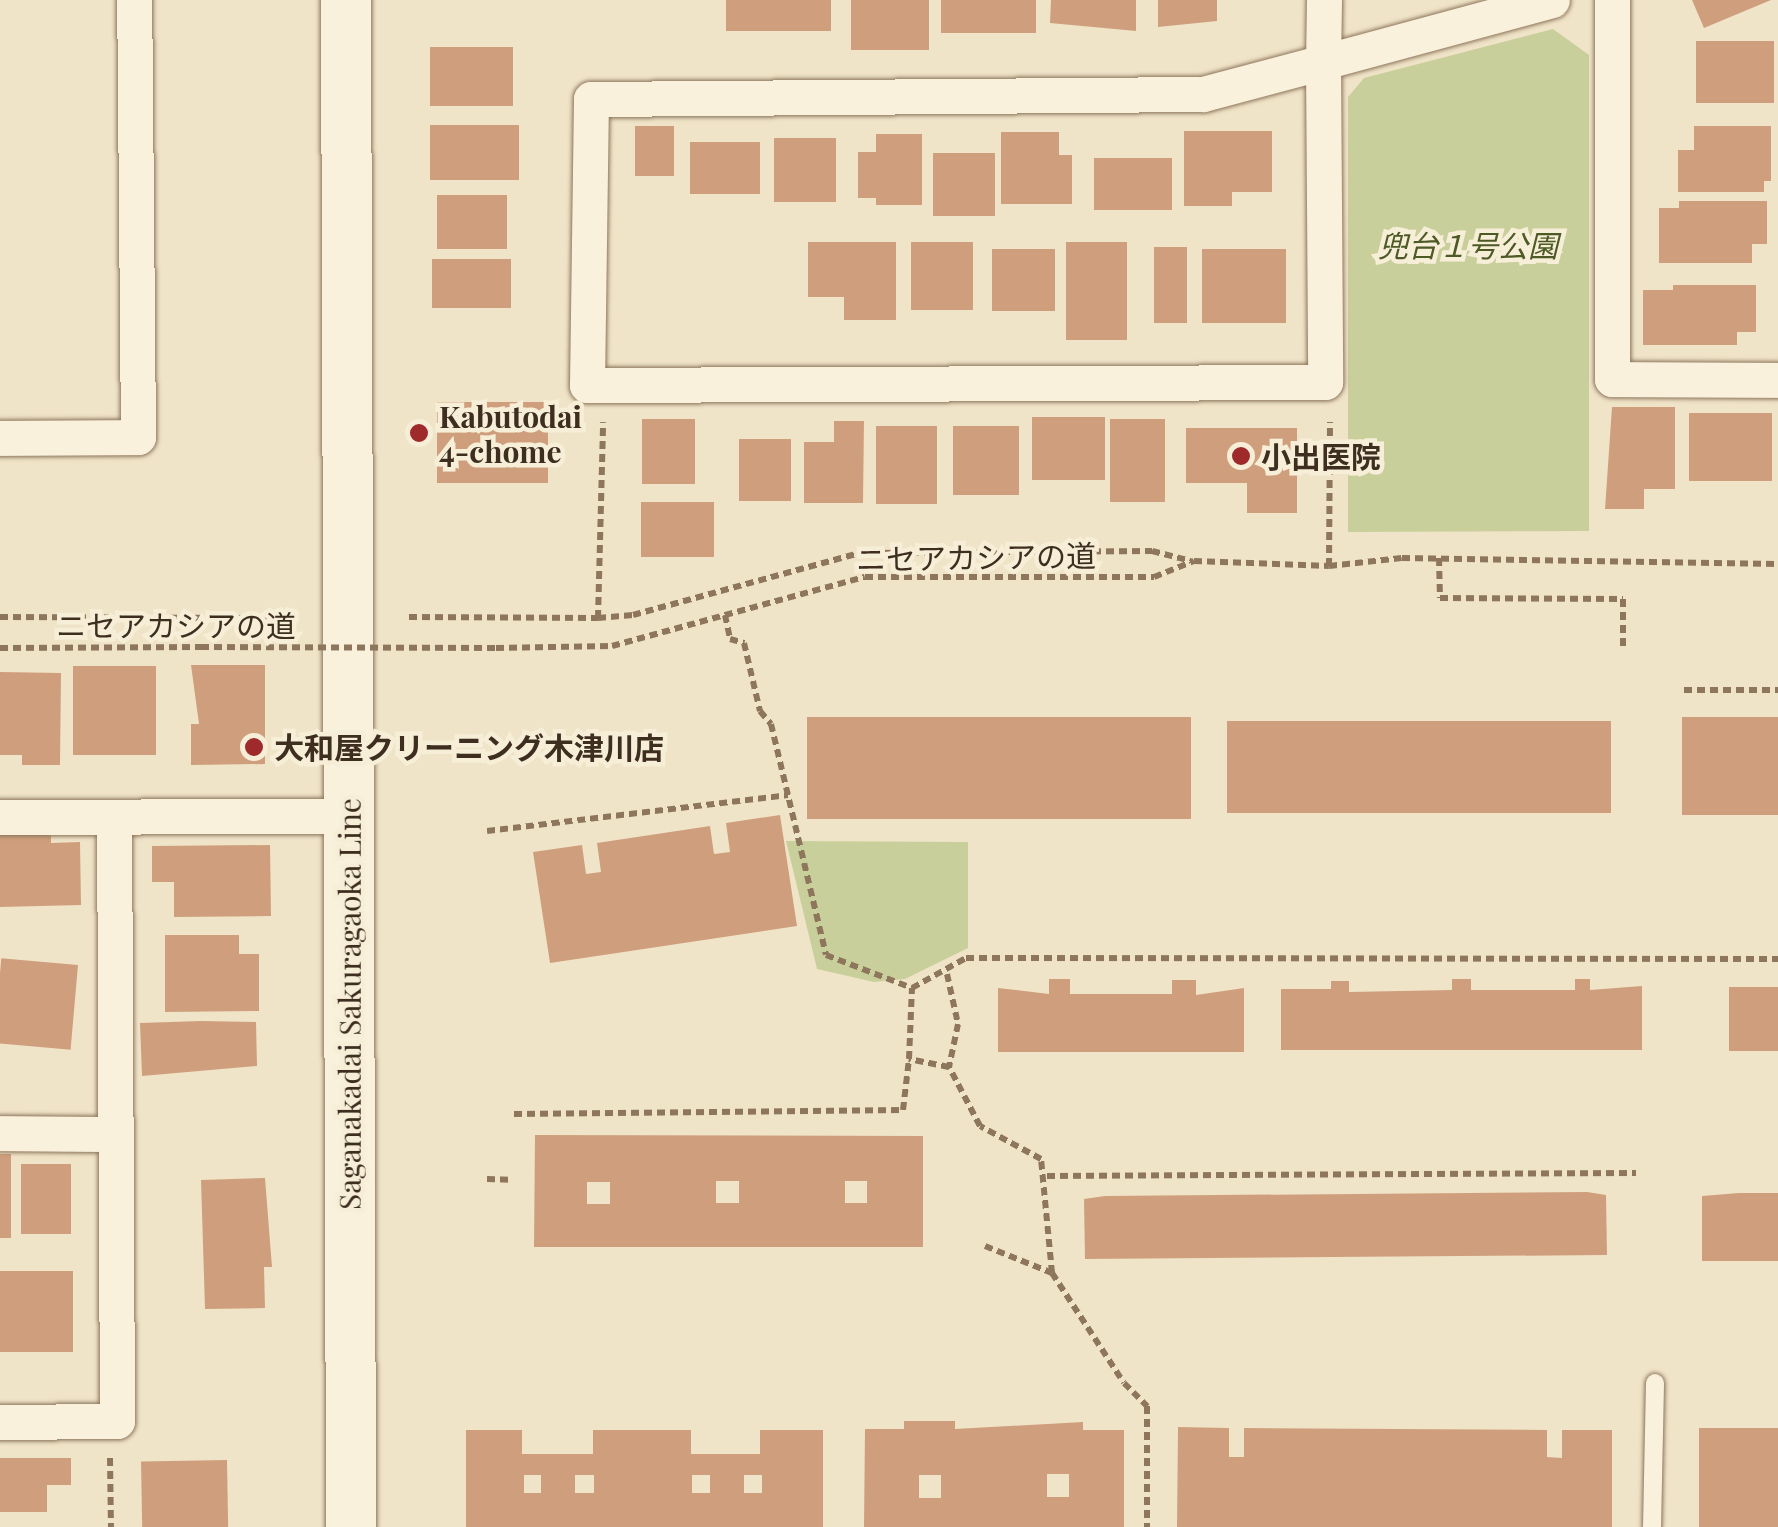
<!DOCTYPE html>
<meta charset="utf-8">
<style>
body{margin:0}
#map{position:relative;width:1778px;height:1527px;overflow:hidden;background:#f0e4c8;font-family:"Playfair Display","Noto Sans JP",serif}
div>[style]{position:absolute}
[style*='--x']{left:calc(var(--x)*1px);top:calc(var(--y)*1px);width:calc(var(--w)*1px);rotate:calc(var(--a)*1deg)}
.green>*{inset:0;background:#c9cf9b}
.building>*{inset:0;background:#cf9f7d;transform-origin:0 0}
.path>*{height:6px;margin-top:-3px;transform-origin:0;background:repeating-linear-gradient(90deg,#8d765c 0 8px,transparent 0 13px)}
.roads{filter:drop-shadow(0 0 2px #8d765c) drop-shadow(0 0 2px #8d765c)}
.service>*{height:18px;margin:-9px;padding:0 9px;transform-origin:9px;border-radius:9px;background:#faf1dc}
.minor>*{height:35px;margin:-17.5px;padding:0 17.5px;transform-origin:17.5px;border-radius:17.5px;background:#faf1dc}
.secondary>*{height:50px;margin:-25px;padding:0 25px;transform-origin:25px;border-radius:25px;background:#faf1dc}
.path-bridge>*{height:6px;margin-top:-3px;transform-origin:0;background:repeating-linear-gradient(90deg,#8d765c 0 8px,transparent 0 13px)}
.dots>*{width:28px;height:28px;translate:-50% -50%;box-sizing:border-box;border:5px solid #f7eed8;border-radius:50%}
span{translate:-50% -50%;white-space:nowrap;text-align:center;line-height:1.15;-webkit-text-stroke:9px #f7eed8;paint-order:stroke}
.park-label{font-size:30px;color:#4d5a26;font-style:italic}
.poi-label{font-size:30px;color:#3d2e20;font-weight:700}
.left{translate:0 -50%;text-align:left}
.street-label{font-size:30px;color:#3d2e20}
</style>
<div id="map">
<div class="green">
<i style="clip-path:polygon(1553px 29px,1589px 55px,1589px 531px,1348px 532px,1348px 97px,1364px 78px)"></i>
<i style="clip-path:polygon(786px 841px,968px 842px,968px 948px,905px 979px,874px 982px,817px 969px)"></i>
</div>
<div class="building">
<i style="left:726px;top:0;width:105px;height:31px"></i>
<i style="left:851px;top:0;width:78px;height:50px"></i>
<i style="left:941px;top:0;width:95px;height:33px"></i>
<i style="clip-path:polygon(1051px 0,1136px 0,1136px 31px,1050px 23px)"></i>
<i style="clip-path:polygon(1158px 0,1217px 0,1217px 21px,1158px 27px)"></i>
<i style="clip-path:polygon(1692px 0,1771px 0,1704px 28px)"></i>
<i style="left:1696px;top:41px;width:78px;height:62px"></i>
<i style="left:430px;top:47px;width:83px;height:59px"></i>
<i style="left:430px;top:125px;width:89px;height:55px"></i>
<i style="left:635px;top:126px;width:39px;height:50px"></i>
<i style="clip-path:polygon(1694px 126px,1771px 126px,1771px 181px,1764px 181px,1764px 192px,1678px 192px,1678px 150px,1694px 150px)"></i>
<i style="clip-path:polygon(1184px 131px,1272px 131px,1272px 192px,1232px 192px,1232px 206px,1184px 206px)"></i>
<i style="clip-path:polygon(1001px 132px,1059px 132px,1059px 155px,1072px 155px,1072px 204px,1001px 204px)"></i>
<i style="clip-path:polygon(876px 134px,922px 134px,922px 205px,876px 205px,876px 198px,858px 198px,858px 152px,876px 152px)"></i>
<i style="left:774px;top:138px;width:62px;height:64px"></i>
<i style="left:690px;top:142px;width:70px;height:52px"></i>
<i style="left:933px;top:153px;width:62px;height:63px"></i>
<i style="left:1094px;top:158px;width:78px;height:52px"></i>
<i style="left:437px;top:195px;width:70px;height:54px"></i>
<i style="clip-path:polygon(1679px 201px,1767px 201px,1767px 244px,1752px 244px,1752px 263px,1659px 263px,1659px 208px,1679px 208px)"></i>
<i style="clip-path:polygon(808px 242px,896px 242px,896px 320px,844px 320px,844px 297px,808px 297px)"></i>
<i style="left:911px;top:242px;width:62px;height:68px"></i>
<i style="left:1066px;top:242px;width:61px;height:98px"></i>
<i style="left:1154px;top:247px;width:33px;height:76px"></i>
<i style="left:992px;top:249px;width:63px;height:62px"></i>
<i style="left:1202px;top:249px;width:84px;height:74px"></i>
<i style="left:432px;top:259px;width:79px;height:49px"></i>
<i style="clip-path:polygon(1673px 285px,1756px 285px,1756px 332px,1737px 332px,1737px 345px,1643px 345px,1643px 290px,1673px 290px)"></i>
<i style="left:437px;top:402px;width:111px;height:81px"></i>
<i style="clip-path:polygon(1612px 407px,1675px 407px,1675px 489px,1644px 489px,1644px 509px,1605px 509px)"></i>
<i style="left:1689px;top:413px;width:83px;height:68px"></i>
<i style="left:1032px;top:417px;width:73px;height:63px"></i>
<i style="left:642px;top:419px;width:53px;height:65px"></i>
<i style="left:1110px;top:419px;width:55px;height:83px"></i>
<i style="clip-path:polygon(834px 421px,864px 421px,863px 503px,804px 503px,804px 442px,834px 442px)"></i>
<i style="left:876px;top:426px;width:61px;height:78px"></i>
<i style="left:953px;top:426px;width:66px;height:69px"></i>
<i style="clip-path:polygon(1186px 428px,1297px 428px,1297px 513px,1247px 513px,1247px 483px,1186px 483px)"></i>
<i style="left:739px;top:439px;width:52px;height:62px"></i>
<i style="left:641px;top:502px;width:73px;height:55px"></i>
<i style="clip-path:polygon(191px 665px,265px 665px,265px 764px,191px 765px,191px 724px,199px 724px)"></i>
<i style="left:73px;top:666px;width:83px;height:89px"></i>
<i style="clip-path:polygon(0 672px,61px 673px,60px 765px,22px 765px,22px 755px,0 755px)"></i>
<i style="left:807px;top:717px;width:384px;height:102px"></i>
<i style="left:1682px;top:717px;width:96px;height:98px"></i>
<i style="left:1227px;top:721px;width:384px;height:92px"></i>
<i style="clip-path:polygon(780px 815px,797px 926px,550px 963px,533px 852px,582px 845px,586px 874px,601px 872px,597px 843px,710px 826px,714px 854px,730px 852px,726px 823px)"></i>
<i style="clip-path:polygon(51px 833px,51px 843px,80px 842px,81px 905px,0 907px,0 834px)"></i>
<i style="clip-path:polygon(270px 845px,271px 916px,174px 917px,174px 882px,152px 882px,152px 846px)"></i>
<i style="clip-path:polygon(165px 935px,239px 935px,239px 954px,259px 954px,259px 1011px,165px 1012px)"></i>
<i style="left:78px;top:965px;width:85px;height:77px;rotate:95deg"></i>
<i style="clip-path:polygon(1049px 979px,1070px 979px,1070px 994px,1172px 994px,1172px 980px,1196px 980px,1196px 995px,1244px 988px,1244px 1052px,998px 1052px,998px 988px,1049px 994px)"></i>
<i style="clip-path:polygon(1452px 979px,1471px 979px,1471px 990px,1575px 990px,1575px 979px,1590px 979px,1590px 990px,1642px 986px,1642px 1050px,1281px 1050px,1281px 989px,1331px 989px,1331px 981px,1349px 981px,1349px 992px,1452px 990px)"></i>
<i style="left:1778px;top:987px;width:64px;height:49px;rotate:90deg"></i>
<i style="clip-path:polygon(201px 1021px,256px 1022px,257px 1066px,142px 1076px,140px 1023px)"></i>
<i style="clip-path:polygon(evenodd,535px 1135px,923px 1136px,923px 1247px,534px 1247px,535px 1135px,716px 1181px,739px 1181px,739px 1203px,716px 1203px,716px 1181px,535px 1135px,845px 1181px,867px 1181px,867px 1203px,845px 1203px,845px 1181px,535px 1135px,587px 1182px,610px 1182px,610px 1204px,587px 1204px,587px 1182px)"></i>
<i style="left:0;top:1154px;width:11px;height:84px"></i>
<i style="left:21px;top:1164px;width:50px;height:70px"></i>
<i style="clip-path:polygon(265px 1178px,272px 1267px,264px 1267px,265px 1308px,205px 1309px,201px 1180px)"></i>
<i style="clip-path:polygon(1587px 1192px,1606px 1195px,1607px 1255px,1085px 1259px,1084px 1199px,1105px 1196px)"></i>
<i style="clip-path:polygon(1739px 1193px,1778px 1193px,1778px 1261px,1702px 1261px,1702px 1196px)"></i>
<i style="left:0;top:1271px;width:73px;height:81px"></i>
<i style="clip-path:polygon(evenodd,904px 1421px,955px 1421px,955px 1429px,1083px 1422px,1083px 1430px,1124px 1430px,1124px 1527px,864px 1527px,865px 1429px,904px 1429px,904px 1421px,1047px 1474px,1069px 1474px,1069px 1497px,1047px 1497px,1047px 1474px,904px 1421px,919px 1475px,941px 1475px,941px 1498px,919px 1498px,919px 1475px)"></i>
<i style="clip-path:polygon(1178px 1427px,1229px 1428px,1229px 1457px,1244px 1457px,1244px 1428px,1547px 1430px,1547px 1457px,1562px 1458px,1562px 1430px,1612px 1430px,1612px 1527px,1177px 1527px)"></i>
<i style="left:1699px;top:1428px;width:79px;height:99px"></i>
<i style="clip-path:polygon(evenodd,466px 1430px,522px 1430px,522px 1454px,593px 1454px,593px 1430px,691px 1430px,691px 1454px,760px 1454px,760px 1430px,823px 1430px,823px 1527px,466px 1527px,466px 1430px,524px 1475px,541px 1475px,541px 1493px,524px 1493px,524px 1475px,466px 1430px,575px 1475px,594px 1475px,594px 1493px,575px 1493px,575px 1475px,466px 1430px,692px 1475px,710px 1475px,710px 1493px,692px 1493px,692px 1475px,466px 1430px,744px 1475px,762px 1475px,762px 1493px,744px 1493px,744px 1475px)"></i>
<i style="clip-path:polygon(0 1458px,71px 1458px,71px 1485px,47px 1485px,47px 1512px,0 1512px)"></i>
<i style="left:227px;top:1460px;width:67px;height:86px;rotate:89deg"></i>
</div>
<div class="path">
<i style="--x:1439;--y:558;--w:40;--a:88.6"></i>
<i style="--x:1440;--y:598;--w:183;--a:0.3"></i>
<i style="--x:1623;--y:599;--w:49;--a:90"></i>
<i style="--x:1329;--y:566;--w:144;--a:-89.6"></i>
<i style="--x:725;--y:615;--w:25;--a:78"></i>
<i style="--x:730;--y:639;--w:15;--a:16"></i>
<i style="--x:744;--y:643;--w:70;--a:76.8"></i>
<i style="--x:760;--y:711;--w:17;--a:50"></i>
<i style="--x:771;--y:724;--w:237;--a:76.6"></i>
<i style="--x:826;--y:955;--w:92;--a:21"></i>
<i style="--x:0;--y:617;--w:295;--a:0.2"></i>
<i style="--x:409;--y:617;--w:189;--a:0.3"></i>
<i style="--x:598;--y:618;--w:196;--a:-88.5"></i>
<i style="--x:598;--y:618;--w:35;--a:-5"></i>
<i style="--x:633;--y:615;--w:234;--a:-15.3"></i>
<i style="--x:859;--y:553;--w:293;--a:-0.4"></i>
<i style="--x:1152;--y:551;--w:40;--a:14.4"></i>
<i style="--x:0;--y:648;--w:201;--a:-0.3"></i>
<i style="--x:496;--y:648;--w:116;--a:-1"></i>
<i style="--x:612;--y:646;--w:262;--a:-15.3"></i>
<i style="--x:865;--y:577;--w:289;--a:0"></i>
<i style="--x:1154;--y:577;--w:43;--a:-21.8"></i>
<i style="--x:1194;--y:561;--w:135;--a:2.1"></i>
<i style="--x:1329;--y:566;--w:73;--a:-6.3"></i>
<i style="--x:1402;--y:558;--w:376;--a:0.9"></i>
<i style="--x:1684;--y:690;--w:94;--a:0"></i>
<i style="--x:487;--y:831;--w:303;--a:-6.8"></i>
<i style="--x:947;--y:974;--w:51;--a:77.6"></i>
<i style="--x:958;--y:1024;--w:44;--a:101.8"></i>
<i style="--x:514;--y:1114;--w:389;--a:-0.6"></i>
<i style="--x:903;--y:1110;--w:51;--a:-83.3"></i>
<i style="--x:1047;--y:1176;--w:589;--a:-0.29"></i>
<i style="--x:487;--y:1179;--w:26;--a:2"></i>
<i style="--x:985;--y:1246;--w:72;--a:21.9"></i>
<i style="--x:1052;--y:1273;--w:131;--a:56.8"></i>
<i style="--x:1124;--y:1383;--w:33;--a:45"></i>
<i style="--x:1147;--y:1406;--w:121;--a:90"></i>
<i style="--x:1052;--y:1273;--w:115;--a:-95.5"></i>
<i style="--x:1041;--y:1159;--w:69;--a:-151.6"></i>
<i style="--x:980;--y:1126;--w:67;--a:-117.7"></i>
<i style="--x:949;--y:1067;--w:41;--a:-168.7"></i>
<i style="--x:909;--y:1059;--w:71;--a:-87.6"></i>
<i style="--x:912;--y:988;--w:62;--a:-29.1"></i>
<i style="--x:966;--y:958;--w:812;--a:0.07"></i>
<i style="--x:110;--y:1458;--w:69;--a:89.2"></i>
</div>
<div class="roads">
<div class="service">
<i style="--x:1652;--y:1527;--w:144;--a:-88.8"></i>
</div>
<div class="minor">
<i style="--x:1324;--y:0;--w:62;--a:90.9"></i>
<i style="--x:1323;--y:62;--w:320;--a:89.6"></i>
<i style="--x:1325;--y:382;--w:738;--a:179.77"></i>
<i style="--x:587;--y:385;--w:286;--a:-89.2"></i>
<i style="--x:591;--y:99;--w:612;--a:-0.47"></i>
<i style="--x:1203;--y:94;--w:124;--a:-14.9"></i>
<i style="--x:1323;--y:62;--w:237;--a:-15.1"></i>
<i style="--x:1612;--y:0;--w:379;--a:90"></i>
<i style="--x:1612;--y:379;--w:166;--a:0.3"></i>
<i style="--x:0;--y:438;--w:138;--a:-0.4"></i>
<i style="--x:138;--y:437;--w:437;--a:-90.5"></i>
<i style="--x:0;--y:817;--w:348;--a:-0.2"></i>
<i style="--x:0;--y:1133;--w:114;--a:0.5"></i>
<i style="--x:0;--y:1422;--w:117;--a:-0.5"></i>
<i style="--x:117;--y:1421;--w:604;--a:-90.28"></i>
</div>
<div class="secondary">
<i style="--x:346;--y:0;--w:1527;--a:89.81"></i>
</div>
</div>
<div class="path-bridge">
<i style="--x:201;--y:647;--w:295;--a:0.2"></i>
</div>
<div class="dots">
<i style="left:419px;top:433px;background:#9e2a2b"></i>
<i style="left:1241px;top:456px;background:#9e2a2b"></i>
<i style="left:254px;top:747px;background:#9e2a2b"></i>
</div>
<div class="park-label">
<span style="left:1468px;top:245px">兜台１号公園</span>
</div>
<div class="poi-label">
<span class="left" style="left:439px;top:433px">Kabutodai<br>4-chome</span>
<span class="left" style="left:1261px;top:456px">小出医院</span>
<span class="left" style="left:274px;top:747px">大和屋クリーニング木津川店</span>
</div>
<div class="street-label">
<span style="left:976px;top:557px;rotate:-1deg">ニセアカシアの道</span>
<span style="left:176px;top:625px">ニセアカシアの道</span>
<span style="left:349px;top:1004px;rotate:-90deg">Saganakadai Sakuragaoka Line</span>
</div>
</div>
